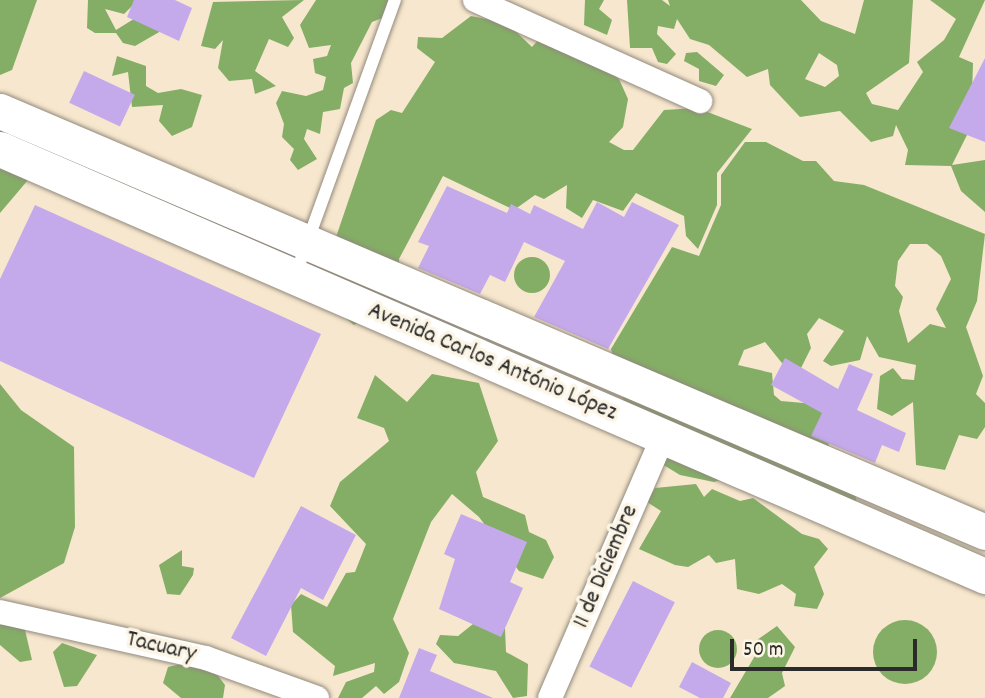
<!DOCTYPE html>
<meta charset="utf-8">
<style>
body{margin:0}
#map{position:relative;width:985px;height:698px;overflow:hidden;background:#f7e7ce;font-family:Dekko,sans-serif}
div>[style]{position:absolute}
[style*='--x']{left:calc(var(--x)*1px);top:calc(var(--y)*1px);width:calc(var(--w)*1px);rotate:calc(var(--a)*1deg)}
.forest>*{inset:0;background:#84ae66}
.round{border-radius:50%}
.building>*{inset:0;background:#c5aaeb;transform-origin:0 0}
.roads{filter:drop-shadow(0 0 2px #91897c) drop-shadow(0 0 2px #91897c)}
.lane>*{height:12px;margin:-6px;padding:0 6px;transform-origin:6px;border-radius:6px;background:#fff}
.street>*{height:24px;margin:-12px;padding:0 12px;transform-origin:12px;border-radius:12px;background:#fff}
.secondary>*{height:35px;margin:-17.5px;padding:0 17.5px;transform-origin:17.5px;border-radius:17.5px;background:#fff}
span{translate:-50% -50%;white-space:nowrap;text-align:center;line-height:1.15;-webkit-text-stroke:7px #fcf5e5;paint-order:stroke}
.street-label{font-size:24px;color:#2b2b2b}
.scale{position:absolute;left:730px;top:639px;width:187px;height:32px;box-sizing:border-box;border:4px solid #2b2b2b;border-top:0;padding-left:9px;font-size:21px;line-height:24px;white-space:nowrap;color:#2b2b2b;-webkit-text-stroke:5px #fcf5e5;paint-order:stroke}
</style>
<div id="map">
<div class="forest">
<i style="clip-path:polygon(0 0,37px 0,12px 70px,0 75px)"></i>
<i style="clip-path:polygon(88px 0,138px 0,124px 14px,105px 9px,116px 30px,137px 17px,161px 31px,135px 46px,123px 43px,116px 33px,95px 33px,87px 28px)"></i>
<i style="clip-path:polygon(304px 0,282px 17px,294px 38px,288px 47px,269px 39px,255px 71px,276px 86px,255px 94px,252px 79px,229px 81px,218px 68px,223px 40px,215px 49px,201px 46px,213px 2px)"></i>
<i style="clip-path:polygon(316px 0,388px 0,390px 15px,372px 22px,351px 63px,353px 83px,344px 88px,340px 109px,323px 112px,320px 134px,307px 129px,304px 139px,317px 159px,298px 170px,290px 160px,294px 149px,282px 137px,284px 124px,276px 103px,282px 91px,306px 96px,323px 90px,326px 77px,315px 73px,313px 59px,327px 56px,331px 45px,309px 48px,300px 25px)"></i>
<i style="clip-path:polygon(585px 0,604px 0,599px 9px,612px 20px,607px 35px,584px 25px)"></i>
<i style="clip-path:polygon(evenodd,662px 0,670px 6px,668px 0,801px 0,821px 21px,855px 34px,864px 0,913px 0,909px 63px,866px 93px,872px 104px,898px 110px,923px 72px,917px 62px,944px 40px,956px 19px,930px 0,985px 0,959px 57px,973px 63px,971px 127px,952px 165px,985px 160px,985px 212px,961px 191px,951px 166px,905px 165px,908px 150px,896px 125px,893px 136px,871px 142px,840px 111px,800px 117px,770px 85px,768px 69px,747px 77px,709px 45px,690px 39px,677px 19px,674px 29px,658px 26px,657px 34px,676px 54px,667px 64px,658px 62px,652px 48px,630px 48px,627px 0,662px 0,819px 53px,837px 65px,839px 76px,825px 87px,805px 79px,819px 53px)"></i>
<i style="clip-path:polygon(471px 16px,507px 23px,532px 47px,539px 39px,591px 57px,619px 79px,628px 99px,623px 127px,609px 142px,624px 150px,633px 150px,664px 110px,697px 108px,752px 129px,717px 173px,717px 205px,698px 249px,686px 236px,684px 216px,636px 193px,623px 211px,593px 200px,582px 218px,566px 208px,567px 185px,544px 199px,535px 195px,514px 210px,443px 176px,399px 259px,402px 297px,354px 325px,343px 316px,346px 281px,338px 276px,336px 237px,376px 120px,391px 110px,402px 113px,435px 62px,417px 48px,418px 37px,442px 38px)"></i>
<i style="clip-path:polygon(697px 52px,724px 75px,716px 86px,699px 81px,699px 69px,684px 61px,686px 53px)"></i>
<i style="clip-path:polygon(117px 56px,146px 66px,146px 86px,158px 93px,181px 89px,202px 95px,192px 127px,172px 136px,159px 121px,163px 105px,132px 107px,128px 72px,112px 76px)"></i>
<i style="clip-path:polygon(evenodd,745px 142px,766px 142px,803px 161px,816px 161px,834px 181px,864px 185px,985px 234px,977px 301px,966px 327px,983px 376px,976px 394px,985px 403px,985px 427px,977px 439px,959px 435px,945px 470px,916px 465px,913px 402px,892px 416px,877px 409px,880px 376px,893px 368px,902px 379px,914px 380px,916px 365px,879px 357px,867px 336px,860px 360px,831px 366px,823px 361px,844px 331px,819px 318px,807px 334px,811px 348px,801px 368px,790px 373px,765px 342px,744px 350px,738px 365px,772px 373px,774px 395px,781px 401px,826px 405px,829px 449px,855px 493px,859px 515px,744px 473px,714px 482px,680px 475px,652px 458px,626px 411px,611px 349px,672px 247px,699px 256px,721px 205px,721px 175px,745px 142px,910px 244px,927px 244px,941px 256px,951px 279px,936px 309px,946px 328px,930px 324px,908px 343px,899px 311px,903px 297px,895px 286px,898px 261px,910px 244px)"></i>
<i style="clip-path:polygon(0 157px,28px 180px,0 213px)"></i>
<i class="round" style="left:514px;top:257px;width:36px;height:36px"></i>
<i style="clip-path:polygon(432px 374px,479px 383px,498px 441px,476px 472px,483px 497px,525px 515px,529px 532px,546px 540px,554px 557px,543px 579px,519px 571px,479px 517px,452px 494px,431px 522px,393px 619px,409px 653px,399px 682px,384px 694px,376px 686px,362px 698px,338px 698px,346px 682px,374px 672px,375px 663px,333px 676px,335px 666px,293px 632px,291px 605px,301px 594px,327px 607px,346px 573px,355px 572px,366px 544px,330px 506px,340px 482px,389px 441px,384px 428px,357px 418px,375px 375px,407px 402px)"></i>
<i style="clip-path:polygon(0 384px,21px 410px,74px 447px,75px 527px,64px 563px,0 598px)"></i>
<i style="clip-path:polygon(696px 484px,704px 497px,712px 489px,740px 501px,753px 498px,802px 534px,819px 539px,828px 549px,814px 567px,824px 594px,817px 609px,794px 606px,796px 594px,782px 584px,759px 594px,737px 589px,735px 559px,716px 563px,709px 555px,688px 567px,675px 565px,639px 549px,661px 511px,647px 502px,655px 488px)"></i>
<i style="clip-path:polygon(182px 550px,182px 566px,194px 568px,193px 575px,180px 595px,167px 594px,159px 565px)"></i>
<i class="round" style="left:873px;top:620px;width:64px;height:64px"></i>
<i style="clip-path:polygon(478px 620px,505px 628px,506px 652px,528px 664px,527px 696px,513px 698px,496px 671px,454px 663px,436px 644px,440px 635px,458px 636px)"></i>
<i style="clip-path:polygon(13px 621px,25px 630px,32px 660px,20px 662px,0 645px,0 625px)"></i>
<i style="clip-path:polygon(777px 626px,795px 647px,782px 673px,785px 686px,768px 698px,730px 698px,759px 649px,757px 640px)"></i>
<i class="round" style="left:699px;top:630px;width:38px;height:38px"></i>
<i style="clip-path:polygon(62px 643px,97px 655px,77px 686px,64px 687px,53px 652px)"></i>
<i style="clip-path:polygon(185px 663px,213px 669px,225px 685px,223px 698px,181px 698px,163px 683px,168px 667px)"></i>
</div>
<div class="building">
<i style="clip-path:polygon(134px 0,175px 0,192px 8px,179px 41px,127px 17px)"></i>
<i style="clip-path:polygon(985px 58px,985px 142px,949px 128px)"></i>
<i style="left:84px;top:71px;width:56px;height:35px;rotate:25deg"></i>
<i style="clip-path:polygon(447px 186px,507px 213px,511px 204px,530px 214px,534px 205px,583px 229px,597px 202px,624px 217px,632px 202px,679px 225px,608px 349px,534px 317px,565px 261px,524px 242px,505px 282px,490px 275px,480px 294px,418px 268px,429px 246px,418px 242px)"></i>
<i style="clip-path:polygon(35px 205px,321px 334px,254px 478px,0 361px,0 279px)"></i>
<i style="clip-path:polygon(785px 358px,838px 389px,849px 364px,873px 374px,857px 410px,906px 433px,899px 452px,882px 445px,875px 463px,811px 436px,822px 413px,771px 385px)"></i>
<i style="clip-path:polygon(301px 506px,356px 535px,323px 600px,301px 588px,266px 656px,231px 638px)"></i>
<i style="clip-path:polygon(461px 514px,527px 542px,510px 582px,523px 588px,501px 637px,439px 609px,455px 559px,444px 554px)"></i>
<i style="left:633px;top:581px;width:47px;height:96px;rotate:27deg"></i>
<i style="clip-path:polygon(419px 648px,437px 655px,430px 671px,493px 698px,399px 698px)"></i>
<i style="clip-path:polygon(692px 662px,731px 683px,723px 698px,700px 698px,679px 687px)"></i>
</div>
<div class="roads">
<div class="lane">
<i style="--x:295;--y:276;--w:294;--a:-70.1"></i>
</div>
<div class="street">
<i style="--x:475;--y:0;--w:247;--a:24.2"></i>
<i style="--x:0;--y:612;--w:211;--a:12.6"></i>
<i style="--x:206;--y:658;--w:118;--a:19.8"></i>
<i style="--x:550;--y:698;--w:284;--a:-66.6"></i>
</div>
<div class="secondary">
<i style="--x:0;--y:111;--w:1071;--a:23.14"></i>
<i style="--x:0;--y:149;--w:1074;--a:23.44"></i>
</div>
</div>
<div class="street-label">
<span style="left:492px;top:363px;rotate:23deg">Avenida Carlos António López</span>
<span style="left:607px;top:567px;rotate:-67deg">11 de Diciembre</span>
<span style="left:161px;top:648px;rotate:13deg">Tacuary</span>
</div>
<div class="scale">50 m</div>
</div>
